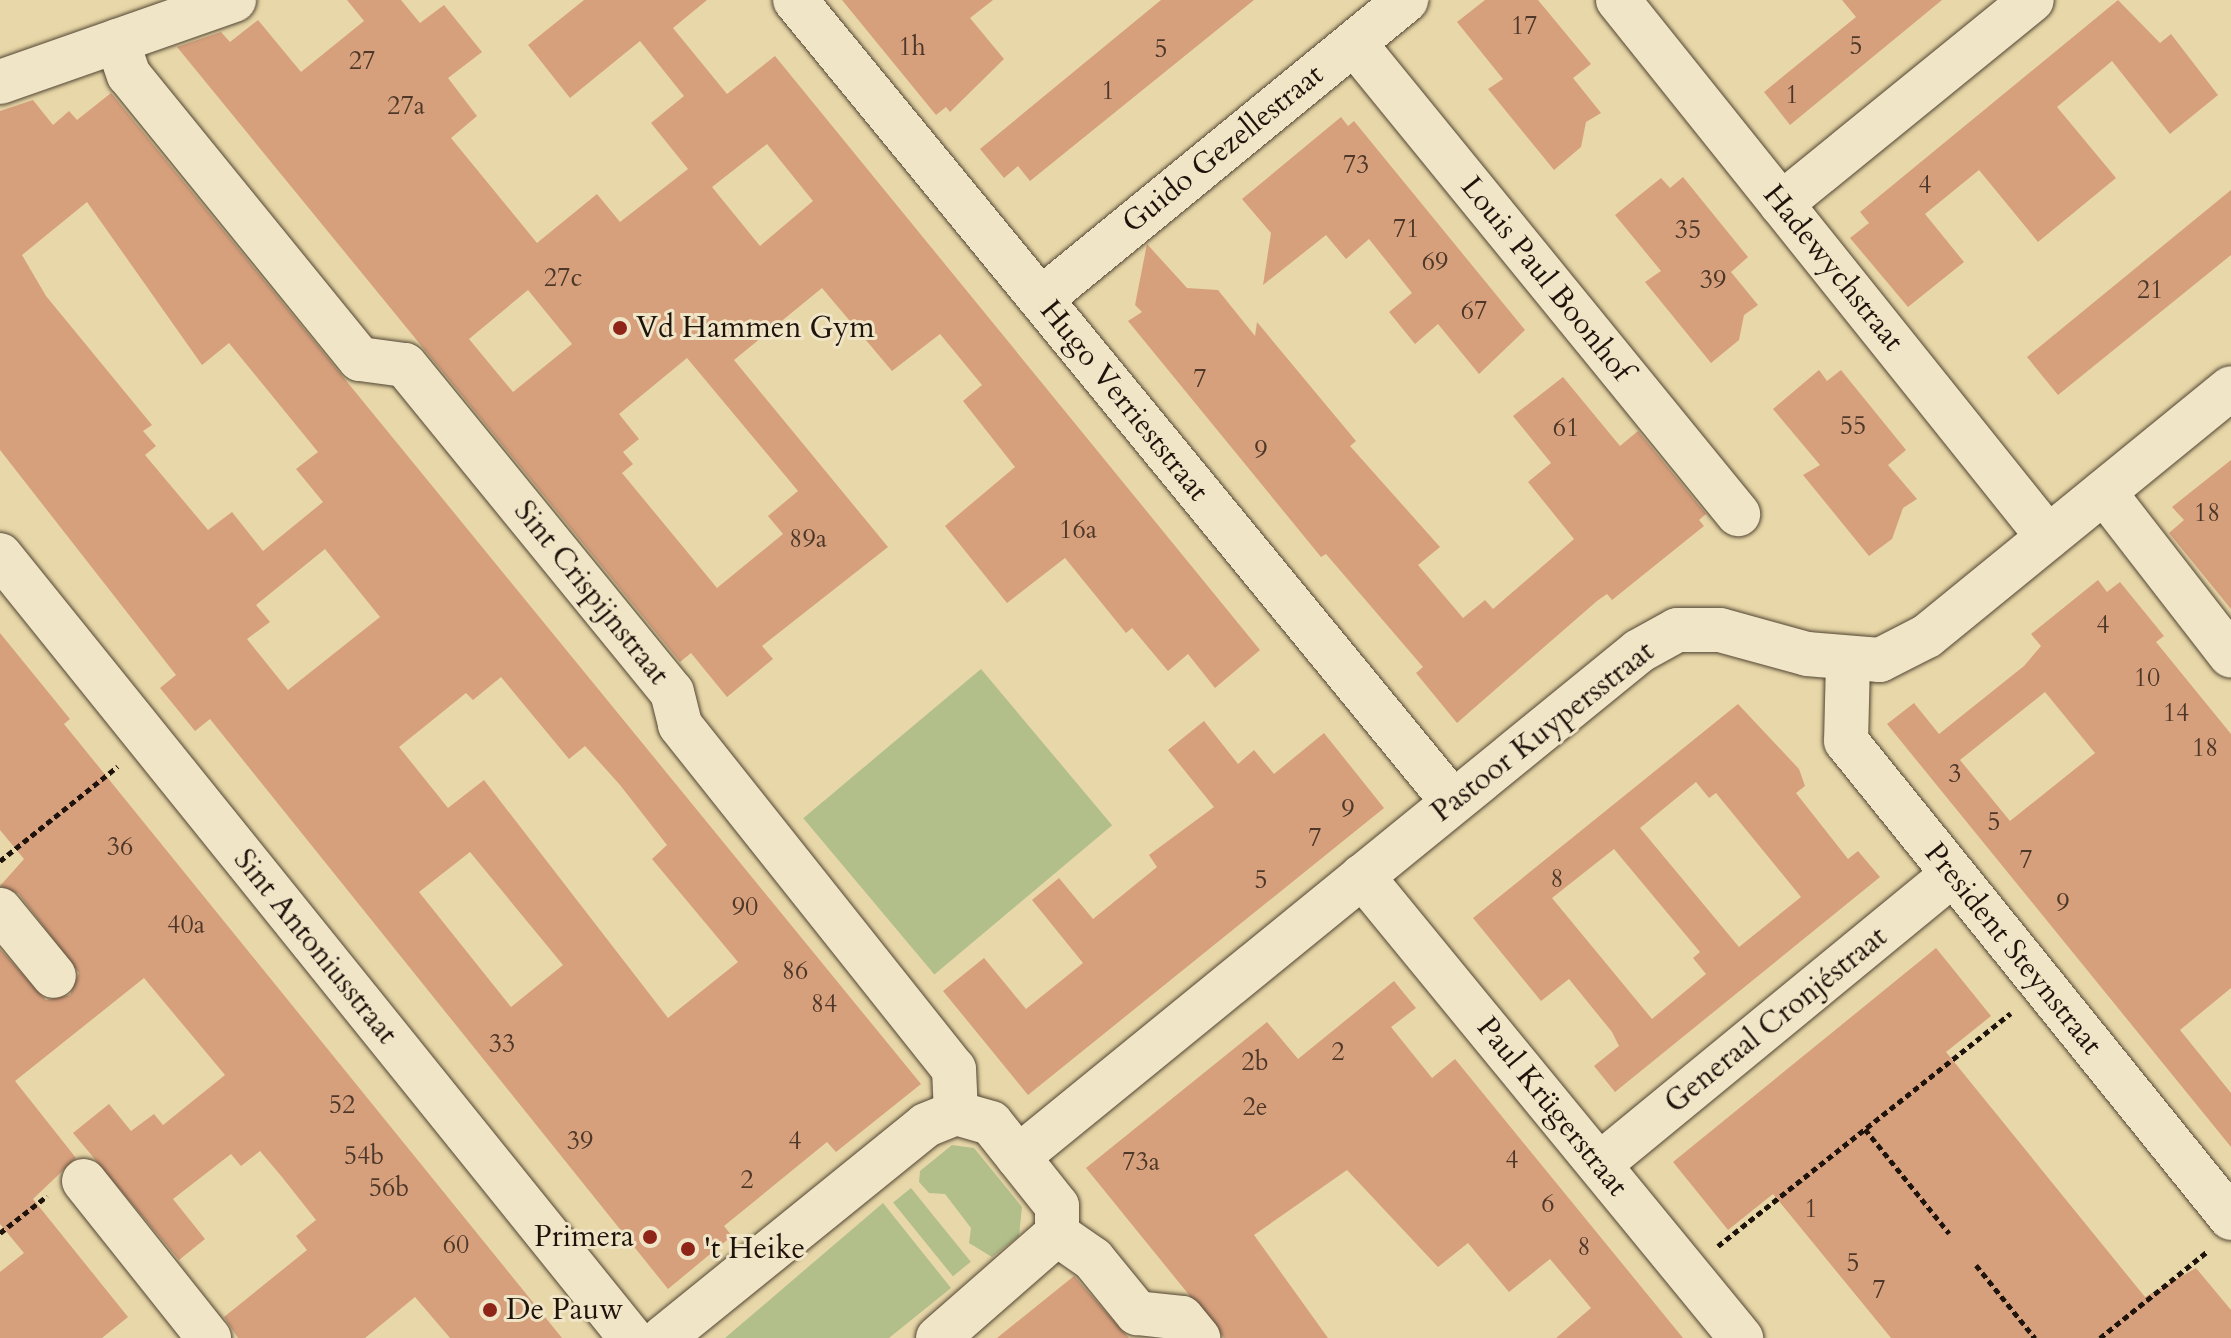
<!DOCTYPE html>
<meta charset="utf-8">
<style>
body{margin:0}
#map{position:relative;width:2231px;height:1338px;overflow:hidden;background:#e8d7a8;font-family:Cardo,serif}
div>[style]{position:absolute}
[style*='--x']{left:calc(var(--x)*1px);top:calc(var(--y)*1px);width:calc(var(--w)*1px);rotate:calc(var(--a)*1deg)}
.green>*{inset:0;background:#b2bf8b;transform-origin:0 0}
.building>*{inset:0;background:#d7a07d}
.path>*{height:5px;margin-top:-2.5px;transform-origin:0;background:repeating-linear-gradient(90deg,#1f140c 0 6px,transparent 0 10px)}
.roads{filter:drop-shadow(0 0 2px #514533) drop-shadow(0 0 2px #514533)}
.minor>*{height:44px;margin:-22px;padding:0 22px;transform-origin:22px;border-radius:22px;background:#f0e5c6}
.dots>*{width:22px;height:22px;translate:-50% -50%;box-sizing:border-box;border:4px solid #f0e5c6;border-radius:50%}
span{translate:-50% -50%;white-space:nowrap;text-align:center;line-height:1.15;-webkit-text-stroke:6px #f0e5c6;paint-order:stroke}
.number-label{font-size:26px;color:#4d3728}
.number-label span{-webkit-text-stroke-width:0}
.street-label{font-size:30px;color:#1f140c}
.poi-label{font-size:30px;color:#1f140c}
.left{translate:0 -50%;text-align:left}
.right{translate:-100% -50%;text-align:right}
</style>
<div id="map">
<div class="green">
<i style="left:981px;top:669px;width:204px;height:232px;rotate:50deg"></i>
<i style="clip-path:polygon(952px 1145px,974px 1148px,1022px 1207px,1019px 1236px,992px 1257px,969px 1243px,971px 1228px,945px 1194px,929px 1193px,919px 1182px,920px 1171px)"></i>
<i style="left:911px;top:1188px;width:95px;height:23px;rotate:51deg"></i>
<i style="clip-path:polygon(883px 1203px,951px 1288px,889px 1338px,725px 1338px)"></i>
</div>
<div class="building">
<i style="clip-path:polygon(evenodd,347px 0,401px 0,420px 23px,444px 5px,482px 52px,448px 78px,477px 116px,451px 138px,537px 243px,597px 194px,620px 222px,688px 169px,651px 123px,684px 96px,640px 41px,570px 98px,528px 45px,584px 0,707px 0,673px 28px,727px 94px,775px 56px,1260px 650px,1215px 688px,1188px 654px,1168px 671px,1132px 628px,1126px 633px,1065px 558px,1007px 603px,945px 526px,1015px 467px,963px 401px,982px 385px,940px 334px,892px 371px,822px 288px,734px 360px,888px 547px,762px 646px,773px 659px,727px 697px,691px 653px,680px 662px,177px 47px,221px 32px,230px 42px,258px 20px,301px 72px,364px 21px,347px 0,767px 144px,813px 201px,760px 246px,712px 187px,767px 144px,347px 0,528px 290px,572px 344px,513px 392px,469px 339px,528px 290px,347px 0,687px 358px,798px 491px,768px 516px,783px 534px,717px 588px,622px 473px,633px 464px,623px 452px,639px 439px,619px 414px,687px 358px)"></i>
<i style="clip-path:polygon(842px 0,993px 0,970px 18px,1004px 59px,950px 112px,946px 107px,936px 115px)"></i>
<i style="clip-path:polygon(1161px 0,1254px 0,1030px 181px,1018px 166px,1004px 178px,980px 149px)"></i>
<i style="clip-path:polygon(1485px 0,1538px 0,1591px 64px,1573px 78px,1601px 113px,1586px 122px,1581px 147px,1554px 170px,1488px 89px,1503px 79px,1457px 22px)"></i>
<i style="clip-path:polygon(1842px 0,1942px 0,1790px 125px,1764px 92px,1856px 17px)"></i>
<i style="clip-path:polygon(2118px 0,2160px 43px,2171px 34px,2218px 95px,2170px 134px,2112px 61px,2057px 107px,2116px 178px,2038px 242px,1979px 170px,1925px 214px,1964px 262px,1908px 307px,1850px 238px,1869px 223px,1860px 212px)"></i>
<i style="clip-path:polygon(evenodd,111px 93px,921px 1084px,836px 1152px,827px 1142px,724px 1226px,732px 1236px,668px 1289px,210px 719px,195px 731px,160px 688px,176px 675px,0 450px,0 111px,33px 100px,53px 125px,69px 111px,77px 120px,111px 93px,87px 202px,202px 365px,229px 343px,318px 452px,296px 469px,323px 502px,263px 551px,232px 512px,208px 530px,145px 455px,156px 446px,143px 431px,152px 425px,46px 296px,22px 255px,87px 202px,111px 93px,325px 549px,380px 617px,288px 690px,247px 639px,270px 622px,256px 605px,325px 549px,111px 93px,501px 677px,569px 759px,585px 746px,620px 785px,667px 845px,652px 859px,738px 962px,668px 1018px,484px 780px,448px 808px,399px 747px,466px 693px,473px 700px,501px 677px,111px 93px,470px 852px,563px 965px,511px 1007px,419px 892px,470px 852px)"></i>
<i style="clip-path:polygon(1341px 117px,1348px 126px,1354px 121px,1525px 330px,1479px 374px,1438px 324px,1415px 344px,1389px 312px,1412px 293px,1369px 239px,1346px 259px,1326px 235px,1263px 285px,1271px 233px,1242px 199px)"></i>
<i style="clip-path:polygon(1683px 177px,1748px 257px,1731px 272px,1758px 305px,1744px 315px,1739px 340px,1711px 363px,1645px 282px,1661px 271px,1615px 215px,1661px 178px,1670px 188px)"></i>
<i style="clip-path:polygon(2231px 190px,2231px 255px,2058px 395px,2027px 357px)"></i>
<i style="clip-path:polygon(1147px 244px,1187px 288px,1218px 290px,1255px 336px,1257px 322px,1356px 441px,1350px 446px,1440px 547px,1418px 565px,1463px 618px,1485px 600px,1493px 609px,1574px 539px,1528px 482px,1551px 463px,1513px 416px,1563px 377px,1620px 446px,1638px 431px,1706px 514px,1699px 520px,1704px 526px,1612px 600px,1607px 594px,1597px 601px,1457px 723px,1416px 673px,1423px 667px,1326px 554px,1321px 557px,1128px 321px,1142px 312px,1135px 305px)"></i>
<i style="clip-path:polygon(1819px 370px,1827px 381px,1841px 370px,1906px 450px,1888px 465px,1917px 499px,1903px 508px,1892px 539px,1869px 556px,1803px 475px,1820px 465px,1773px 409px)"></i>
<i style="clip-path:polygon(2231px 460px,2231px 609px,2169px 533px,2184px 520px,2172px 507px)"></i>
<i style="clip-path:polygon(evenodd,2098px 580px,2107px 592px,2120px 582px,2164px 636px,2156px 642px,2231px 734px,2231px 988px,2180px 1030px,2231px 1093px,2231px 1147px,1887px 724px,1914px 703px,1939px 734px,2024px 666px,2041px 646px,2031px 634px,2098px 580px,2045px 692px,2095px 753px,2010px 821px,1960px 760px,2045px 692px)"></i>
<i style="clip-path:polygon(0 633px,70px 719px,64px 724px,562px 1338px,450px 1338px,415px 1297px,365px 1338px,238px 1338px,224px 1317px,307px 1250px,296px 1236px,316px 1220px,282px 1177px,260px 1151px,241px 1166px,231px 1154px,173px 1199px,205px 1239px,179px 1260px,73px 1133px,109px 1104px,131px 1131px,154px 1114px,163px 1125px,225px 1075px,144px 978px,15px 1081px,76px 1158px,33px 1199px,128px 1317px,102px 1338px,0 1338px,0 1272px,24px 1253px,0 1224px,0 949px,46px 1000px,70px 995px,79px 973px,19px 894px,0 886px,24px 859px,0 830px)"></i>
<i style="clip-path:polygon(evenodd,1738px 704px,1799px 769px,1805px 786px,1796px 793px,1848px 859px,1858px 851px,1880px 877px,1615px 1092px,1594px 1066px,1619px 1046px,1612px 1032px,1569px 979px,1541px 1001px,1473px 918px,1738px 704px,1696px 782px,1709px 798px,1716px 793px,1801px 897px,1739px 947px,1640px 828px,1696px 782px,1738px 704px,1614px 849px,1700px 952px,1693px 958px,1706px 974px,1652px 1019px,1552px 898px,1614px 849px)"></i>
<i style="clip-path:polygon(1204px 721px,1238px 764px,1254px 750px,1274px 774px,1324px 733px,1384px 808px,1028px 1095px,943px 991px,984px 958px,1026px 1009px,1083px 963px,1032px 900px,1059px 878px,1093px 919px,1157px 867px,1149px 855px,1214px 807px,1168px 750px)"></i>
<i style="clip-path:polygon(1936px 948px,1991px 1016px,1946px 1052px,2145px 1297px,2196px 1268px,2231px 1310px,2231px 1338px,1891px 1338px,1773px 1194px,1728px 1230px,1673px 1162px)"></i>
<i style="clip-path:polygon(1394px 981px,1416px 1008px,1391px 1027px,1432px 1078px,1455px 1059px,1683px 1338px,1556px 1338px,1591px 1308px,1550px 1259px,1509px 1292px,1468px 1243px,1438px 1267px,1347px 1170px,1254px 1235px,1328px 1338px,1224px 1338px,1086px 1168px,1267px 1022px,1298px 1059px)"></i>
<i style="clip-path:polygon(1074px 1276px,1129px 1338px,997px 1338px)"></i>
</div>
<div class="path">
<i style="--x:0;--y:861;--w:151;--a:-38.8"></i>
<i style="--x:1865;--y:1129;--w:134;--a:51.1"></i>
<i style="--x:0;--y:1233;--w:60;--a:-38.2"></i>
<i style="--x:1718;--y:1246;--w:374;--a:-38.5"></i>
<i style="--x:1976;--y:1265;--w:94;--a:51.1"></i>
<i style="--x:2100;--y:1338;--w:139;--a:-38.9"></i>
</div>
<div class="roads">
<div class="minor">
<i style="--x:795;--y:0;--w:1037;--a:50.63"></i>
<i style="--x:1618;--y:0;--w:688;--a:51.31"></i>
<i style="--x:117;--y:41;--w:36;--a:71"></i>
<i style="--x:129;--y:75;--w:366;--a:50.9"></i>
<i style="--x:360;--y:359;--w:45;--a:7.6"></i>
<i style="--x:405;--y:365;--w:422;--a:50.8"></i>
<i style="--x:672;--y:692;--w:34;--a:76"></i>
<i style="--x:680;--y:725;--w:440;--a:51.5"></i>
<i style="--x:954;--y:1069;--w:44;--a:87.4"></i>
<i style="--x:1354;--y:43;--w:608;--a:50.81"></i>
<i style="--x:0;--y:82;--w:248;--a:-19.3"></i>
<i style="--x:1781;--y:204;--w:323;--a:-39.1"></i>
<i style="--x:1041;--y:299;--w:472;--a:-39.3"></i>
<i style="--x:2104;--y:492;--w:207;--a:52.2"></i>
<i style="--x:0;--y:555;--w:1006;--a:51.14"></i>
<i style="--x:1848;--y:661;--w:80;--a:91.4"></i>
<i style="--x:1846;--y:741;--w:613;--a:51.09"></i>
<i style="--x:1362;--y:876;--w:598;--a:50.64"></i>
<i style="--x:0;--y:910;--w:85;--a:50.7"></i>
<i style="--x:1018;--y:1157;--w:801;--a:-39.17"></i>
<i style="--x:1639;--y:651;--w:43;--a:-28.9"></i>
<i style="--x:1677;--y:630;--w:43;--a:0"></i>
<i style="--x:1720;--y:630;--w:90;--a:15.4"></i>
<i style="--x:1807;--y:654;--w:73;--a:4.7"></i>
<i style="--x:1880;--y:660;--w:53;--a:-27.1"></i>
<i style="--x:1927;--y:636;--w:392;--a:-39.2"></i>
<i style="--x:1600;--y:1164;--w:455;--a:-39.4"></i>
<i style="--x:84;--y:1181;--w:201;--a:51.5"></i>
<i style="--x:1057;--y:1234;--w:44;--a:34.8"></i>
<i style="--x:1093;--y:1259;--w:70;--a:50.8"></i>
<i style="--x:1137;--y:1313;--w:45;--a:6.3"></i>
<i style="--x:1182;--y:1318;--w:26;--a:51"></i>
<i style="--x:663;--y:1338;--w:338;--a:-39"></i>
<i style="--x:926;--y:1125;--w:32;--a:-22"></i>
<i style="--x:938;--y:1338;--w:158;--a:-41.2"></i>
<i style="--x:1057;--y:1234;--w:28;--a:-90"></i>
<i style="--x:1057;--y:1206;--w:106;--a:-128.5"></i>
<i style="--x:991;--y:1123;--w:36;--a:-164"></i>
</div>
</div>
<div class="dots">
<i style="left:620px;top:328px;background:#8f2418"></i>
<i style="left:650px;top:1237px;background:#8f2418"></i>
<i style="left:688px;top:1249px;background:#8f2418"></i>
<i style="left:490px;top:1310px;background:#8f2418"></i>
</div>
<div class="number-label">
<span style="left:1524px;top:26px">17</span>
<span style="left:1856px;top:46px">5</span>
<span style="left:912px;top:47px">1h</span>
<span style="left:1161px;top:49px">5</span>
<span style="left:362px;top:61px">27</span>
<span style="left:1108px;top:91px">1</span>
<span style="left:1792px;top:95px">1</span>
<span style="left:406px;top:106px">27a</span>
<span style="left:1356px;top:165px">73</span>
<span style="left:1925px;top:185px">4</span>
<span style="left:1406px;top:229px">71</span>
<span style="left:1688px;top:230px">35</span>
<span style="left:1435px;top:262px">69</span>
<span style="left:563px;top:278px">27c</span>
<span style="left:1713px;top:280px">39</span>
<span style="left:2150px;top:290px">21</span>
<span style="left:1474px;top:311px">67</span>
<span style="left:1200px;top:379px">7</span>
<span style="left:1853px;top:426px">55</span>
<span style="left:1566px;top:428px">61</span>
<span style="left:1261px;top:450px">9</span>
<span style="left:2207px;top:513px">18</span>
<span style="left:1078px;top:530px">16a</span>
<span style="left:808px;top:539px">89a</span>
<span style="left:2103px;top:625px">4</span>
<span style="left:2147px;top:678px">10</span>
<span style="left:2176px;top:713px">14</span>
<span style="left:2205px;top:748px">18</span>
<span style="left:1955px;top:774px">3</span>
<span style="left:1348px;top:809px">9</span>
<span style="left:1994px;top:822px">5</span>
<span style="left:1315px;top:838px">7</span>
<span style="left:120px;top:847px">36</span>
<span style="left:2026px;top:860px">7</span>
<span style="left:1557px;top:879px">8</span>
<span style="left:1261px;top:880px">5</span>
<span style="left:2063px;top:903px">9</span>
<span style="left:745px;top:907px">90</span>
<span style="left:186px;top:925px">40a</span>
<span style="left:795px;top:971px">86</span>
<span style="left:824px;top:1004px">84</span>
<span style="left:502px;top:1044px">33</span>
<span style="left:1338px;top:1052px">2</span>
<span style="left:1255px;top:1062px">2b</span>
<span style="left:342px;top:1105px">52</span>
<span style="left:1255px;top:1107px">2e</span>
<span style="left:580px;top:1141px">39</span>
<span style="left:795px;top:1141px">4</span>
<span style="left:364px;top:1156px">54b</span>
<span style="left:1512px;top:1160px">4</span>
<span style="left:1141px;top:1162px">73a</span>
<span style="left:747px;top:1180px">2</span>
<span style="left:389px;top:1188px">56b</span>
<span style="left:1548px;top:1204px">6</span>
<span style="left:1811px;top:1209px">1</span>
<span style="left:456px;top:1245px">60</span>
<span style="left:1584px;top:1247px">8</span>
<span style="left:1853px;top:1263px">5</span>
<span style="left:1879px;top:1290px">7</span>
</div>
<div class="street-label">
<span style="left:1223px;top:149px;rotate:-39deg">Guido Gezellestraat</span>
<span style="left:1833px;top:268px;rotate:51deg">Hadewychstraat</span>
<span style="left:1546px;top:279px;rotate:51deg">Louis Paul Boonhof</span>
<span style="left:1124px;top:401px;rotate:51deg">Hugo Verrieststraat</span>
<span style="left:591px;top:593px;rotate:51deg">Sint Crispijnstraat</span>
<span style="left:1543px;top:732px;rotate:-38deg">Pastoor Kuypersstraat</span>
<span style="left:315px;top:947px;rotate:51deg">Sint Antoniusstraat</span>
<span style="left:2013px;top:949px;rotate:51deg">President Steynstraat</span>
<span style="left:1776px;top:1020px;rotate:-39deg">Generaal Cronjéstraat</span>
<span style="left:1552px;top:1107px;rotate:51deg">Paul Krügerstraat</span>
</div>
<div class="poi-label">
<span class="left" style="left:636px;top:328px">Vd Hammen Gym</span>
<span class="right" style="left:634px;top:1237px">Primera</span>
<span class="left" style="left:704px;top:1249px">'t Heike</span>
<span class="left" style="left:506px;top:1310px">De Pauw</span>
</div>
</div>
